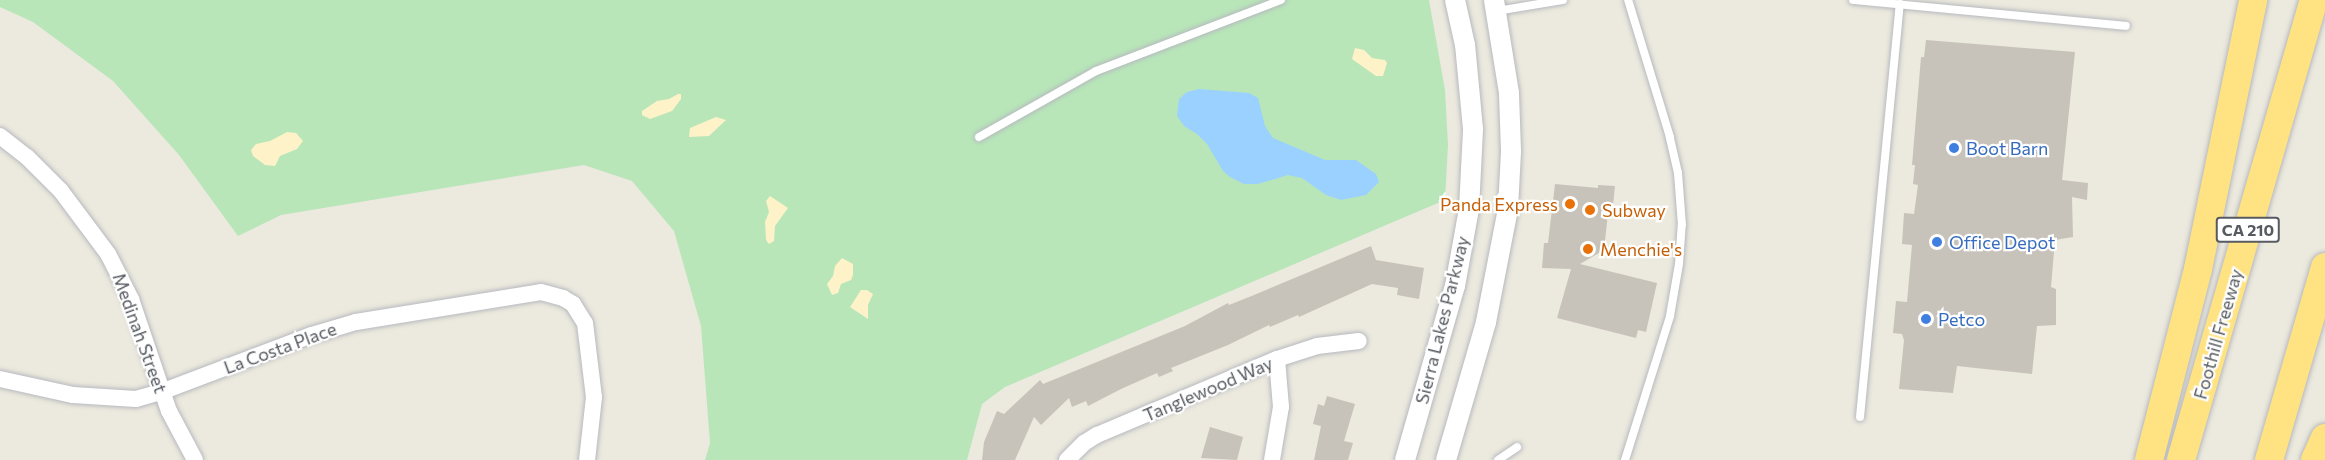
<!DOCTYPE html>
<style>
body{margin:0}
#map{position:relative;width:2325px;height:460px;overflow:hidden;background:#ece9de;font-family:Commissioner,sans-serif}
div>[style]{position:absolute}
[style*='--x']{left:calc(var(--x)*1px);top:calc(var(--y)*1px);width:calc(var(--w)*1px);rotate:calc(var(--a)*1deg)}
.green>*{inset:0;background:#b8e6b9}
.sand>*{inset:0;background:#fdf2c8}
.water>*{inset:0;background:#9bd1ff}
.building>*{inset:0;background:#c7c3bb}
.roads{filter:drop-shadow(0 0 2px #b6b9bf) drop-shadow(0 0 2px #b6b9bf)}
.service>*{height:8px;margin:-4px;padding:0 4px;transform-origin:4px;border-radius:4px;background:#fff}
.minor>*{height:16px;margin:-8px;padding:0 8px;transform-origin:8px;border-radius:8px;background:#fff}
.tertiary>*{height:20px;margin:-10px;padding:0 10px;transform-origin:10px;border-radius:10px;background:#fff}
.motorway>*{height:28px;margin:-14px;padding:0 14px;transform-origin:14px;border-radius:14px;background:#ffe382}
.dots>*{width:16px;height:16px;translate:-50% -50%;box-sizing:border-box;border:3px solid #fff;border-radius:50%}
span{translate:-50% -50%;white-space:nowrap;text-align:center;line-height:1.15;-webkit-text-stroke:4.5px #fff;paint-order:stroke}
.shield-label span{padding:2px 4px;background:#fff;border:2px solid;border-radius:4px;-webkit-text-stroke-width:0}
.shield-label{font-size:16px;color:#575b61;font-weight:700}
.shop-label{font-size:18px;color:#366cbe}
.left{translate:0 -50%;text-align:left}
.food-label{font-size:18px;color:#c56008}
.right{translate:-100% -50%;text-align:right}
.street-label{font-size:18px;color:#575b61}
</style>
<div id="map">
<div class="green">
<i style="clip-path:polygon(0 0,1429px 0,1445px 90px,1448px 145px,1445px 200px,1005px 387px,982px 404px,967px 460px,705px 460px,710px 443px,701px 326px,674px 231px,632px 181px,584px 165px,281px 215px,238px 236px,179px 155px,113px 81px,33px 22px,0 7px)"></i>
</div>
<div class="sand">
<i style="clip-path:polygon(1355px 48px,1364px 50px,1372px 58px,1385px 60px,1387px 63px,1383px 76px,1376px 76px,1352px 59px)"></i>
<i style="clip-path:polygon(678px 94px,681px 94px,681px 99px,672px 111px,650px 119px,642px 115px,642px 111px,657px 101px,669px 99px)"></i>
<i style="clip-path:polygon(716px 117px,726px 120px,709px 136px,689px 137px,690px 128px)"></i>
<i style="clip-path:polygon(287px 132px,296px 133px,303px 141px,297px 149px,280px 156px,275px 166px,265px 165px,253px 156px,251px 150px,256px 144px,270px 141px)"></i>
<i style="clip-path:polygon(770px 196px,788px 208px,775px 226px,774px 241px,769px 244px,766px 240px,765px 222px,769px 212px,766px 201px)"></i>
<i style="clip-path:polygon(842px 258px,853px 264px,853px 275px,851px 280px,841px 284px,838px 293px,832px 295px,827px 284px,833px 276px,835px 266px)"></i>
<i style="clip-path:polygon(861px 290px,867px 290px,873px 294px,868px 305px,868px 319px,850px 307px)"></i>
</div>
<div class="water">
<i style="clip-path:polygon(1199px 89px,1249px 93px,1258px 98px,1265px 126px,1273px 138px,1325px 160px,1356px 160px,1376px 174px,1379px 182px,1366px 195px,1341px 200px,1326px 195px,1302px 178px,1288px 175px,1258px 184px,1244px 184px,1230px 177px,1223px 171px,1207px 144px,1197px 134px,1184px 126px,1177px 116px,1179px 99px,1187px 92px)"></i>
</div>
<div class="building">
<i style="clip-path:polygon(1926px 40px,2075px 52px,2062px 180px,2088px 183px,2087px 200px,2072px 197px,2073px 237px,2055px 240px,2051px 287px,2056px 289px,2056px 325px,2037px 326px,2032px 374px,1957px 366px,1953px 393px,1899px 389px,1904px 340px,1902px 334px,1893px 333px,1896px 301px,1907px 302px,1912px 245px,1902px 244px,1904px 213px,1914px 214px,1918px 185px,1913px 184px,1915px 165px,1912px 165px,1921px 57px,1924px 57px)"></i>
<i style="clip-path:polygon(1555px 184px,1598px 188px,1598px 185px,1615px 186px,1613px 205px,1609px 204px,1604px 250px,1580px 264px,1657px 283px,1646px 332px,1638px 330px,1636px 338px,1557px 318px,1571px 269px,1542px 268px,1544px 243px,1548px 243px)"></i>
<i style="clip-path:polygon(1371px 246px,1376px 260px,1424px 268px,1419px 299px,1397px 295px,1398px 288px,1372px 284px,1299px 317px,1298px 315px,1270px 327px,1269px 325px,1228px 345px,1171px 368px,1173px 371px,1159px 377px,1157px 373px,1121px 389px,1088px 406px,1086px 401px,1072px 407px,1069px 398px,1041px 425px,1034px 417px,1015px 460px,982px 460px,984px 442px,997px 411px,1004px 414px,1040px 380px,1043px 384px,1185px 326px,1228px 303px,1229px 305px,1254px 295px)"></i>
<i style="clip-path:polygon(1327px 396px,1355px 404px,1344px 441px,1353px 443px,1348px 460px,1314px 460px,1321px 426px,1313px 424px,1318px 404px,1324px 406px)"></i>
<i style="clip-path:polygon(1210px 427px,1243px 437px,1237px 460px,1201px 458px)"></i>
</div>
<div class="roads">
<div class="service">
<i style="--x:1853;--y:0;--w:274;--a:5.4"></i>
<i style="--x:1497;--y:11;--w:67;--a:-9.5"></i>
<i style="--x:979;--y:137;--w:134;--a:-29.4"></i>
<i style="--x:1096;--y:71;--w:198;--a:-21"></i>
<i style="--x:1860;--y:417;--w:415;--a:-84.5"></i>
<i style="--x:1498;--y:460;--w:23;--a:-34"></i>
<i style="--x:1625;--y:460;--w:151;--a:-72.6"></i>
<i style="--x:1670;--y:316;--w:53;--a:-80.2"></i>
<i style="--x:1679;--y:264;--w:39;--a:-86"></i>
<i style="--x:1682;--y:225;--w:52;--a:-94.4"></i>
<i style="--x:1678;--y:173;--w:37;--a:-103"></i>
<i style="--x:1670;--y:137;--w:143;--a:-107"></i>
</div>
<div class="minor">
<i style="--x:0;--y:136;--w:34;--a:38"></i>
<i style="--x:27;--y:157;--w:48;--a:45"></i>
<i style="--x:61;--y:191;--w:79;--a:53.3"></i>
<i style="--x:108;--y:254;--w:51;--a:62.9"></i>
<i style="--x:131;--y:299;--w:118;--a:71.3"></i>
<i style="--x:169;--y:411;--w:55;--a:62"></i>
<i style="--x:0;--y:379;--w:75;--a:12.4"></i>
<i style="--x:73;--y:395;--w:63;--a:3.6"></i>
<i style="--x:136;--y:399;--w:26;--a:-16"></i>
<i style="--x:161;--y:392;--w:161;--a:-20.7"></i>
<i style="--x:312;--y:335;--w:46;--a:-16.5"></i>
<i style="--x:356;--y:322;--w:187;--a:-9.2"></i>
<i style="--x:541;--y:292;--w:23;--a:15"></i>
<i style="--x:563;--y:298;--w:12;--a:31"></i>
<i style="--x:573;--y:304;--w:22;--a:58"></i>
<i style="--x:585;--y:323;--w:75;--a:83.1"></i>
<i style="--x:594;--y:397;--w:63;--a:96.3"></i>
<i style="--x:1067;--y:460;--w:24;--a:-45"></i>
<i style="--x:1084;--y:443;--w:15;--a:-32"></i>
<i style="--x:1097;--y:435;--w:195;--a:-22.9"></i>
<i style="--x:1277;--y:359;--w:42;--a:-18"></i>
<i style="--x:1317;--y:346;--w:42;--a:-6.8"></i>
<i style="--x:1272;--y:460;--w:54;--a:-80.4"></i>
<i style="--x:1281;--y:407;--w:48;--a:-94.8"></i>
</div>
<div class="tertiary">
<i style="--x:1405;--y:460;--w:181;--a:-74"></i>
<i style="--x:1455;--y:286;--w:78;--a:-79.7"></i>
<i style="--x:1469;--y:209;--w:80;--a:-87.1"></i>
<i style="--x:1473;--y:129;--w:84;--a:-95.4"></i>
<i style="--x:1465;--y:45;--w:46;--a:-102.5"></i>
<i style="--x:1446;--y:460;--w:144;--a:-73.8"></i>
<i style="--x:1486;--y:322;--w:115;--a:-79"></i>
<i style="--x:1508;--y:209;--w:58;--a:-87"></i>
<i style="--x:1511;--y:151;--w:58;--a:-92"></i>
<i style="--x:1509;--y:93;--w:94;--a:-99.2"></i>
</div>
<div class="motorway">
<i style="--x:2149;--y:460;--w:197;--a:-75.6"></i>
<i style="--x:2198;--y:269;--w:275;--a:-78.4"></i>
<i style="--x:2181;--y:460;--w:479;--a:-73.9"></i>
<i style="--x:2269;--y:460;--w:201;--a:-73.8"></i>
<i style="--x:2315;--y:460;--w:24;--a:-66"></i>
</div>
</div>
<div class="dots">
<i style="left:1954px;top:148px;background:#3f7fe0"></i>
<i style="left:1570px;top:204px;background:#e8710a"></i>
<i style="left:1590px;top:210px;background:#e8710a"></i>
<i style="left:1937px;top:242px;background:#3f7fe0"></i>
<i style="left:1588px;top:249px;background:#e8710a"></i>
<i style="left:1926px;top:319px;background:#3f7fe0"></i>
</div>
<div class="shield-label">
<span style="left:2248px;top:230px">CA 210</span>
</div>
<div class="shop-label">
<span class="left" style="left:1966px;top:148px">Boot Barn</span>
<span class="left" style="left:1949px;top:242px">Office Depot</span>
<span class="left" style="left:1938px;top:319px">Petco</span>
</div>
<div class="food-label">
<span class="right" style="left:1558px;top:204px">Panda Express</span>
<span class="left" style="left:1602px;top:210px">Subway</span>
<span class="left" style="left:1600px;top:249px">Menchie's</span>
</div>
<div class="street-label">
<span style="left:1442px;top:320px;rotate:-76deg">Sierra Lakes Parkway</span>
<span style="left:140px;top:333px;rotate:70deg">Medinah Street</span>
<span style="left:2218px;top:334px;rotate:-74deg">Foothill Freeway</span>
<span style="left:280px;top:348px;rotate:-20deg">La Costa Place</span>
<span style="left:1208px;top:389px;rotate:-23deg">Tanglewood Way</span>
</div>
</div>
